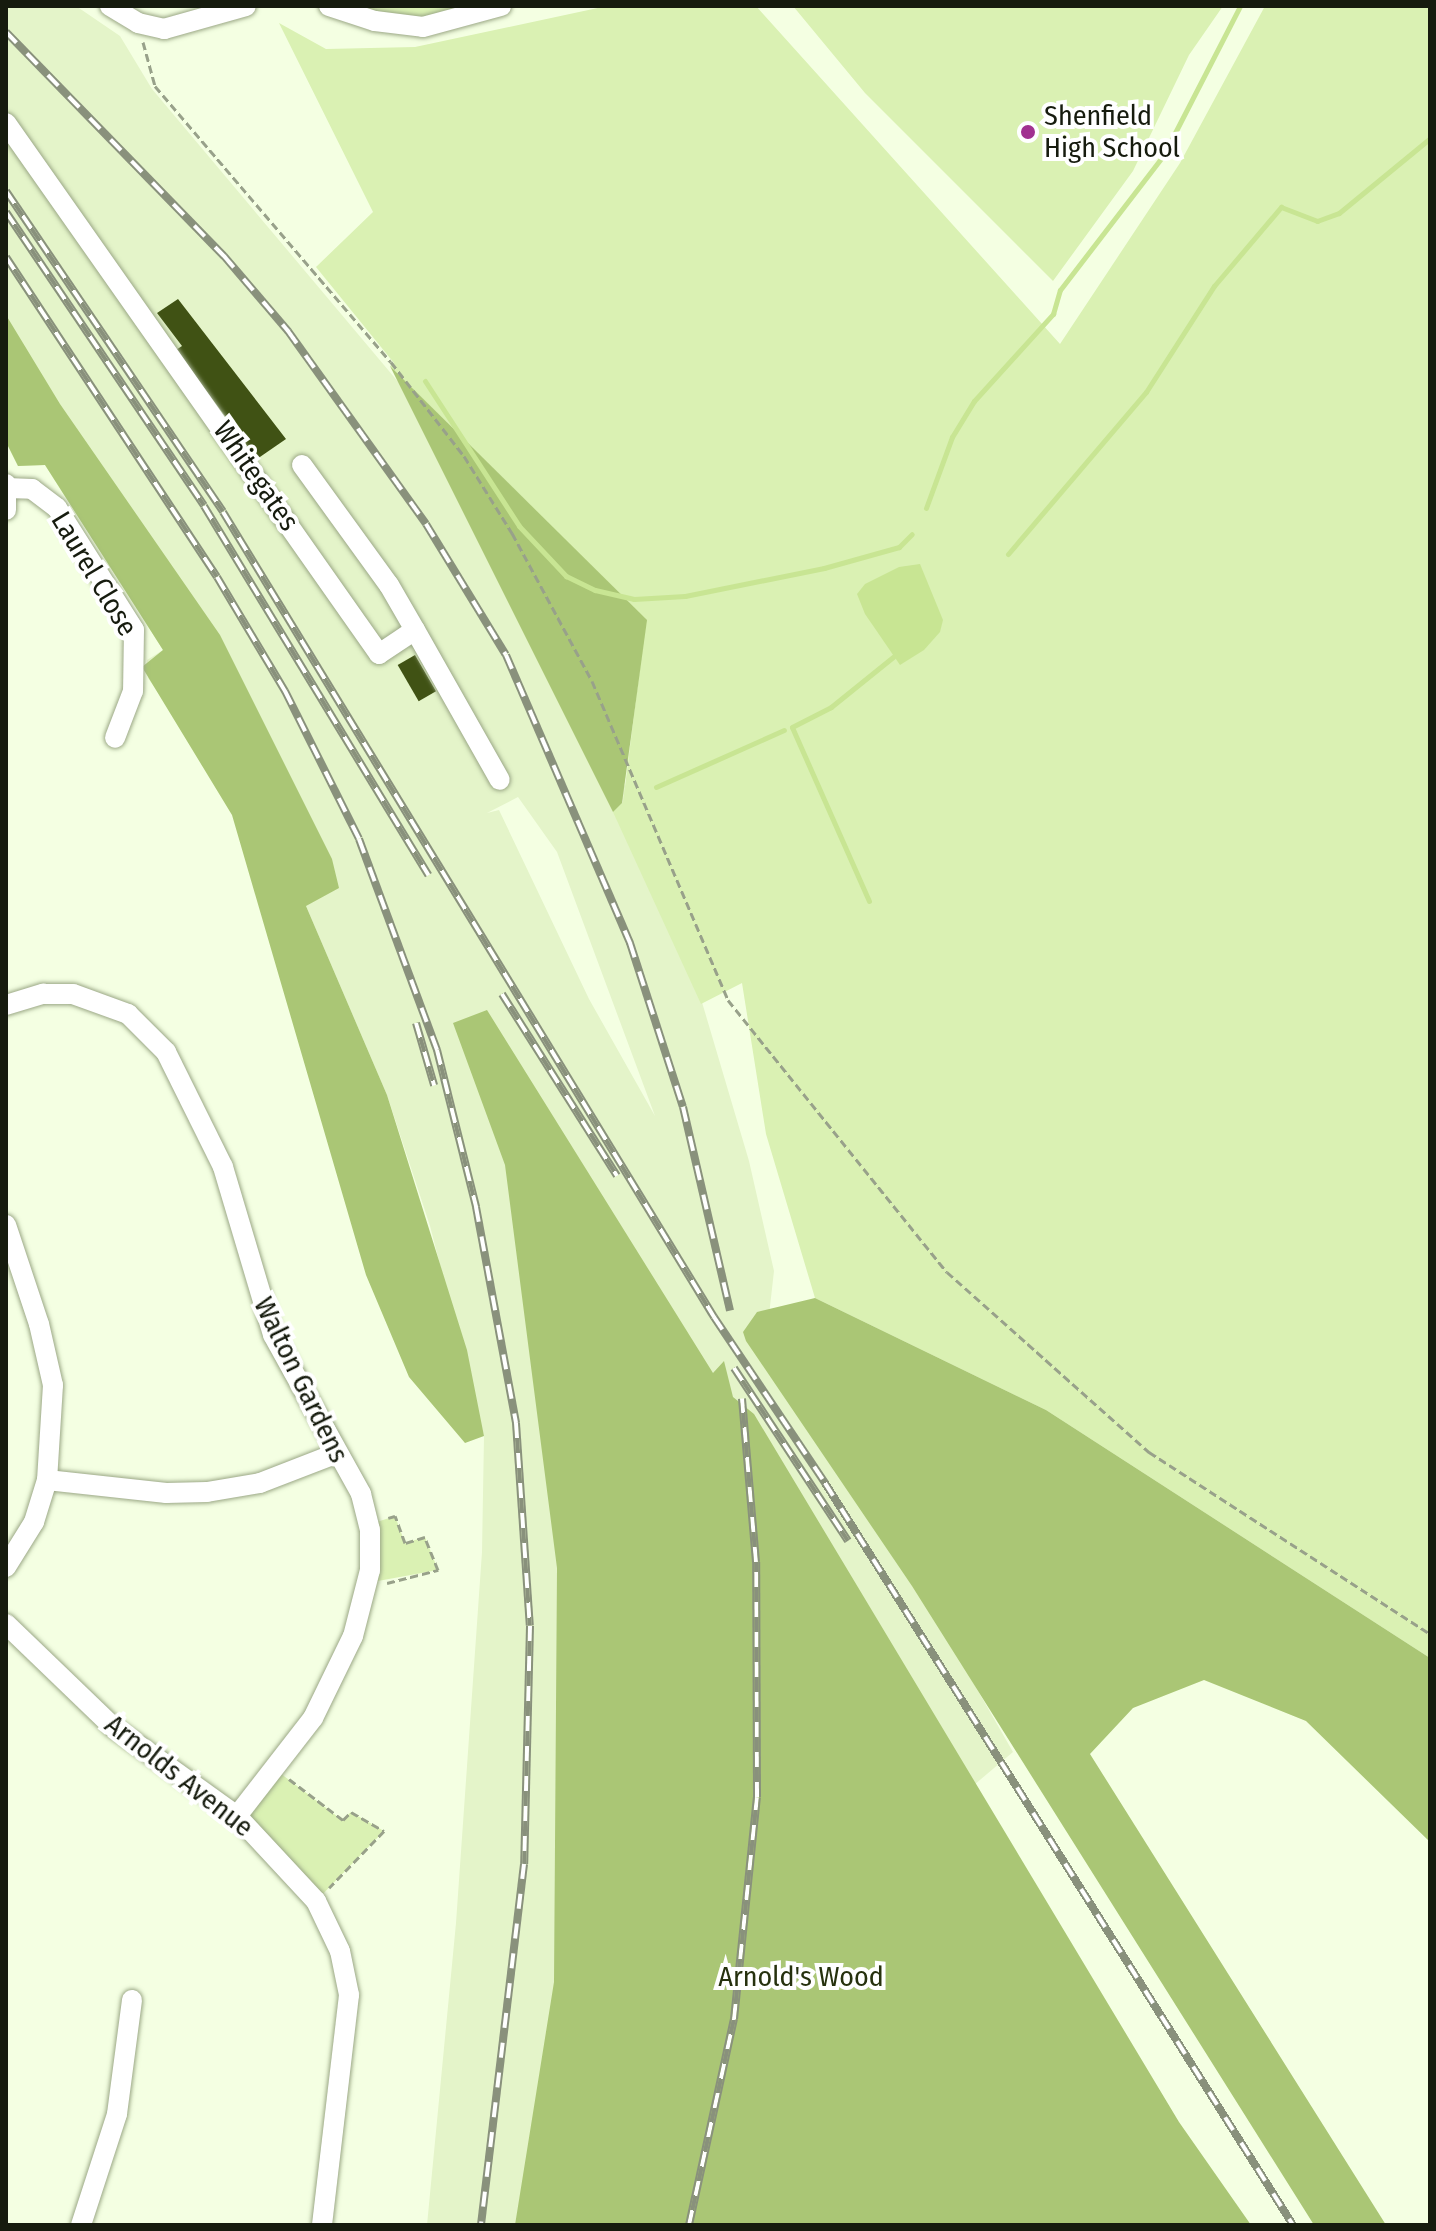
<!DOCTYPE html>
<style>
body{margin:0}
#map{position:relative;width:1436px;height:2231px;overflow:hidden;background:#f4ffe2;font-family:"Fira Sans Condensed",sans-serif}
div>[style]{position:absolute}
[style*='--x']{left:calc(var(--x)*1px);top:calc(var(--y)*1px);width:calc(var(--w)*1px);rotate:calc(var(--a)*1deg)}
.built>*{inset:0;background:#e4f4c9}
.green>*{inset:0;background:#daf1b3}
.forest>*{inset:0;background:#aac675}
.water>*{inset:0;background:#c8e593}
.stream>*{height:5px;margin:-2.5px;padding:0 2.5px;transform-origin:2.5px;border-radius:2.5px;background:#c8e593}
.building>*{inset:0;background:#405214;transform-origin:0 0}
.path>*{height:3px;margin-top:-1.5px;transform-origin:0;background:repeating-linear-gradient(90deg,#98a18a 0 8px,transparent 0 12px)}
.roads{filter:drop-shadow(0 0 2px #9ba886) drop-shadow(0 0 2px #9ba886)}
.minor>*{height:20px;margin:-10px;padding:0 10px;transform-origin:10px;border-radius:10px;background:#fff}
.rail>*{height:8px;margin-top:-4px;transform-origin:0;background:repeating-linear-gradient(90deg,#fff 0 15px,#89917c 0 30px);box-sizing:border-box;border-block:2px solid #89917c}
.dots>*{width:22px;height:22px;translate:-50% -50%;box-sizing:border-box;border:4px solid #fff;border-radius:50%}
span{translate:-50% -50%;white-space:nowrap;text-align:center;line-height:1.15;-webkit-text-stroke:8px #fff;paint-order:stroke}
.poi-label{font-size:28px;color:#161b0e}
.left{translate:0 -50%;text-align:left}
.street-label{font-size:28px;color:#161b0e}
.park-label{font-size:28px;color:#26310e}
.frame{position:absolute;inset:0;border:8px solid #161b0e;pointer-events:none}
</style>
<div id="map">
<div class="built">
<i style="clip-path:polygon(evenodd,6px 6px,76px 6px,120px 36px,152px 89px,431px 421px,584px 684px,675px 911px,749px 1161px,774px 1271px,768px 1324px,1013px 1752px,974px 1785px,824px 1555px,745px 2225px,427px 2225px,456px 1923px,482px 1552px,484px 1436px,430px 1226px,387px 1095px,306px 906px,148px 678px,147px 660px,163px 650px,45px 465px,18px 466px,6px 442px,6px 6px,518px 797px,557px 852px,655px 1116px,589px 999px,499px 810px,487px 813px,518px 797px)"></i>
</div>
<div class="green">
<i style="clip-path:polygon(329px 6px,501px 6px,444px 22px)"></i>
<i style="clip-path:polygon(607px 6px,756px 6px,1060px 344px,1180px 163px,1265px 6px,1430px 6px,1430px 1658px,1046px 1410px,815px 1298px,766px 1134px,742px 983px,701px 1004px,613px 812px,623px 802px,646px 620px,390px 366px,394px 363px,316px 267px,373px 212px,279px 23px,326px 49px,415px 47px)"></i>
<i style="clip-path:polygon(793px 6px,1223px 6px,1189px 55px,1133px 171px,1053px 281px,865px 93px)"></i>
<i style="clip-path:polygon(395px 1516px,405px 1543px,425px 1537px,438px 1570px,367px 1583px,368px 1525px)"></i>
<i style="clip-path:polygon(276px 1770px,342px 1820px,351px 1812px,384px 1831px,316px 1901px,237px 1816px)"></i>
</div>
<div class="forest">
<i style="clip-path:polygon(6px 315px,60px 404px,220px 635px,332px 859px,339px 888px,306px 906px,387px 1095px,467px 1350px,484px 1436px,465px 1443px,409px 1377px,366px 1275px,232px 815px,142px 667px,163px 650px,45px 465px,18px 466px,6px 442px)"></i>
<i style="clip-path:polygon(390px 366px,647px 620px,622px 803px,613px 812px)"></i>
<i style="clip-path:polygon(487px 1010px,713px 1373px,724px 1361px,733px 1397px,754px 1414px,1179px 2122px,1251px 2225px,515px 2225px,554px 1982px,557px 1568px,505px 1165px,453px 1023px)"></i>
<i style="clip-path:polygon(815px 1298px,1046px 1410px,1430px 1658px,1430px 1842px,1306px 1721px,1204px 1680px,1133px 1708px,1090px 1754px,1386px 2225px,1314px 2225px,912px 1586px,746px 1341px,743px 1332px,757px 1312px)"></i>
</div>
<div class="water">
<i style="clip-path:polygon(920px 564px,943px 620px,940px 632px,924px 650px,900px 665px,865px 614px,857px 594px,865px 584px,899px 567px)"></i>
</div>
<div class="stream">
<i style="--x:425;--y:381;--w:173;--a:57"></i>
<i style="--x:519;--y:526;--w:69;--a:46.8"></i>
<i style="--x:566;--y:576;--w:32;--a:26"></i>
<i style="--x:595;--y:590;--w:40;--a:13"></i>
<i style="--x:634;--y:599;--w:51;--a:-3.4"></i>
<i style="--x:685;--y:596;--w:142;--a:-11.4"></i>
<i style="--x:824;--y:568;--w:78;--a:-15.6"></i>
<i style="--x:899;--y:547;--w:18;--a:-45"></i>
<i style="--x:926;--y:508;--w:76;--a:-69.9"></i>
<i style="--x:952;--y:437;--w:42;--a:-58.6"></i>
<i style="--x:974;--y:401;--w:118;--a:-47.8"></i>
<i style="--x:1053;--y:314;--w:25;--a:-74"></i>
<i style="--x:1060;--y:290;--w:169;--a:-52.5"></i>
<i style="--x:1163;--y:156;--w:169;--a:-62.8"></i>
<i style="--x:1008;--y:554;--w:213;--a:-49.6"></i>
<i style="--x:1146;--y:392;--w:126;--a:-57.3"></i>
<i style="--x:1214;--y:286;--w:104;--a:-49.7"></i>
<i style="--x:1281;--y:207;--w:39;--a:21"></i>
<i style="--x:1317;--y:221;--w:23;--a:-20"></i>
<i style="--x:1339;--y:213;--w:117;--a:-39.4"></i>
<i style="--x:656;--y:787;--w:140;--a:-24"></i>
<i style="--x:869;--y:901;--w:190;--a:-113.9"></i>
<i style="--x:792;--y:727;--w:44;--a:-27.1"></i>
<i style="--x:831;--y:707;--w:80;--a:-38.9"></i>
</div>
<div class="building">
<i style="clip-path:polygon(178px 299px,286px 439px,257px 459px,176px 350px,182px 346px,157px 313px)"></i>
<i style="left:415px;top:655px;width:42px;height:20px;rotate:60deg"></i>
</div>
<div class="path">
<i style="--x:143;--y:42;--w:46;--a:74.7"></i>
<i style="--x:155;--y:86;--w:363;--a:49.5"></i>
<i style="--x:391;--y:362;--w:119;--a:52.2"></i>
<i style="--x:464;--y:456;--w:91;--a:58.1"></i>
<i style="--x:512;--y:533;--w:168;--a:61.6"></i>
<i style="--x:592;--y:681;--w:347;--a:66.9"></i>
<i style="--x:728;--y:1000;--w:349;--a:51.2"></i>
<i style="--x:947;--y:1272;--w:271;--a:41.7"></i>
<i style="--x:1149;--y:1452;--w:335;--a:32.9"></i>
<i style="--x:387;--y:1583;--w:53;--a:-14.3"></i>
<i style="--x:438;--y:1570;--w:35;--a:-112"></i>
<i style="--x:425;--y:1537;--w:21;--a:163"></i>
<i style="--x:405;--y:1543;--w:29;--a:-110"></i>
<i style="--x:395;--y:1516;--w:7;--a:164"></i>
<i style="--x:289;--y:1779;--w:68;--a:37.2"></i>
<i style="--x:343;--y:1820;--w:11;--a:-45"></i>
<i style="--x:351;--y:1812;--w:38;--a:30"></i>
<i style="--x:384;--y:1831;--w:79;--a:134"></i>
</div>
<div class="roads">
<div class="minor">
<i style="--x:110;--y:6;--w:33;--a:31"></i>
<i style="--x:138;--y:23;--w:27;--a:13"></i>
<i style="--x:164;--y:29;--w:85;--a:-15.7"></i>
<i style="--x:329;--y:6;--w:48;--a:18.1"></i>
<i style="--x:375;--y:21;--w:48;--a:7.1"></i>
<i style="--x:423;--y:27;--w:81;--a:-15.1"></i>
<i style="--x:6;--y:123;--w:649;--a:54.91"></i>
<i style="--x:379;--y:654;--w:43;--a:-33.7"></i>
<i style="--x:415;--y:630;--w:172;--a:60.5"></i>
<i style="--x:302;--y:465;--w:148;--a:54.1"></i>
<i style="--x:389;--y:585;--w:52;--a:60"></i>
<i style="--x:6;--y:484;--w:26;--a:90"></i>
<i style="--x:7;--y:488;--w:25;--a:2"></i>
<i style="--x:32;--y:489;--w:31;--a:37"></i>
<i style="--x:57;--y:508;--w:144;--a:57.7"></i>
<i style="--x:134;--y:630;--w:61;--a:90.9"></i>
<i style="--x:133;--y:691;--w:50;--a:111"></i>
<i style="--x:6;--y:1005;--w:39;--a:-17"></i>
<i style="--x:43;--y:994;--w:30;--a:0"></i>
<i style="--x:73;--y:994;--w:59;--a:20"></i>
<i style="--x:128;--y:1014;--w:54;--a:45"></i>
<i style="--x:166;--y:1052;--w:128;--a:63.6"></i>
<i style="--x:223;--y:1167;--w:175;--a:73.4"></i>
<i style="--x:273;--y:1335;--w:182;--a:61"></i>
<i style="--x:361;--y:1494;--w:37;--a:76"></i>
<i style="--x:370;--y:1530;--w:40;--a:90"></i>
<i style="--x:370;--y:1570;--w:68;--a:104.4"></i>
<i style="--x:353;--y:1636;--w:91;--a:116"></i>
<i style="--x:313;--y:1718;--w:124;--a:127.8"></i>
<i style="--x:6;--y:1225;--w:104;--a:71.6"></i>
<i style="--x:39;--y:1324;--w:63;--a:77.1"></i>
<i style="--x:53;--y:1385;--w:95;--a:93.6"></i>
<i style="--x:47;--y:1480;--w:44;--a:107.2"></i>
<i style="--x:34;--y:1522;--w:53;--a:121.9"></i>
<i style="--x:47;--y:1480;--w:120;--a:6.2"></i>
<i style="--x:166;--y:1493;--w:41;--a:-1.4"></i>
<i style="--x:207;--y:1492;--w:54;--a:-9.6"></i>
<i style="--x:260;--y:1483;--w:80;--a:-21.1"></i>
<i style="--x:6;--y:1624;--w:149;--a:43.9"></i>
<i style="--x:113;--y:1727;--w:153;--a:35.7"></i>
<i style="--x:237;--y:1816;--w:116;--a:47.1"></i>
<i style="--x:316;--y:1901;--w:55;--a:64.4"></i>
<i style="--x:340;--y:1951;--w:45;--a:78.4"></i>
<i style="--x:349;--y:1995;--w:232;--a:96.7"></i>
<i style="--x:81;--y:2225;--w:117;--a:-72"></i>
<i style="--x:117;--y:2114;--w:115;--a:-82.5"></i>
</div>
</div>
<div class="rail">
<i style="--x:6;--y:32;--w:313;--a:45.8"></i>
<i style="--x:224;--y:256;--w:99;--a:49.5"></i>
<i style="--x:288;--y:331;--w:237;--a:54.4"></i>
<i style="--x:426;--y:524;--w:153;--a:58.6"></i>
<i style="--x:506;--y:655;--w:314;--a:66.7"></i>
<i style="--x:630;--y:943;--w:172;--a:72.1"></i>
<i style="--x:683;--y:1107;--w:209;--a:77"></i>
<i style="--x:6;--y:191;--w:387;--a:55.9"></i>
<i style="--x:223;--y:512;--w:943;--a:58.62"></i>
<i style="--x:714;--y:1317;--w:200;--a:56.2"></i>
<i style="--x:825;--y:1483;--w:877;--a:57.76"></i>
<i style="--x:6;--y:212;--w:354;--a:56"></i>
<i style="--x:204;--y:506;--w:432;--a:58.7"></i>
<i style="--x:6;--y:257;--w:383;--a:56.6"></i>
<i style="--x:217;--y:577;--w:133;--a:59.2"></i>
<i style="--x:285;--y:691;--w:165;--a:63.4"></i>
<i style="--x:359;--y:839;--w:225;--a:69.7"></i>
<i style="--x:437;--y:1050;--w:162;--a:76"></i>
<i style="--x:476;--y:1207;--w:220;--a:79.5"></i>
<i style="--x:516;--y:1423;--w:203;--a:86.1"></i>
<i style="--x:530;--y:1626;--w:238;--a:91.4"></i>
<i style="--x:524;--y:1864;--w:364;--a:96.8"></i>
<i style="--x:502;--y:994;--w:215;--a:57.7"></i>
<i style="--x:416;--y:1023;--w:65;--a:73.8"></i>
<i style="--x:734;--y:1368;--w:207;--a:56.6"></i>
<i style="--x:689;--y:2225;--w:211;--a:-77.7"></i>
<i style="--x:734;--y:2019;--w:223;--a:-84.1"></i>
<i style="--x:757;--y:1797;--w:235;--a:-90.2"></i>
<i style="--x:756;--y:1562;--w:164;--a:-94.9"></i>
</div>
<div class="dots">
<i style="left:1028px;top:132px;background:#a13290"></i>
</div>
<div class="poi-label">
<span class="left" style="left:1044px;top:132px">Shenfield<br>High School</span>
</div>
<div class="street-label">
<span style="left:256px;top:476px;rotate:55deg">Whitegates</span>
<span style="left:94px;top:574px;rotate:59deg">Laurel Close</span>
<span style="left:301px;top:1380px;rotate:64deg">Walton Gardens</span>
<span style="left:179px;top:1776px;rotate:38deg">Arnolds Avenue</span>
</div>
<div class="park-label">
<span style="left:801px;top:1977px">Arnold's Wood</span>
</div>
<div class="frame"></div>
</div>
